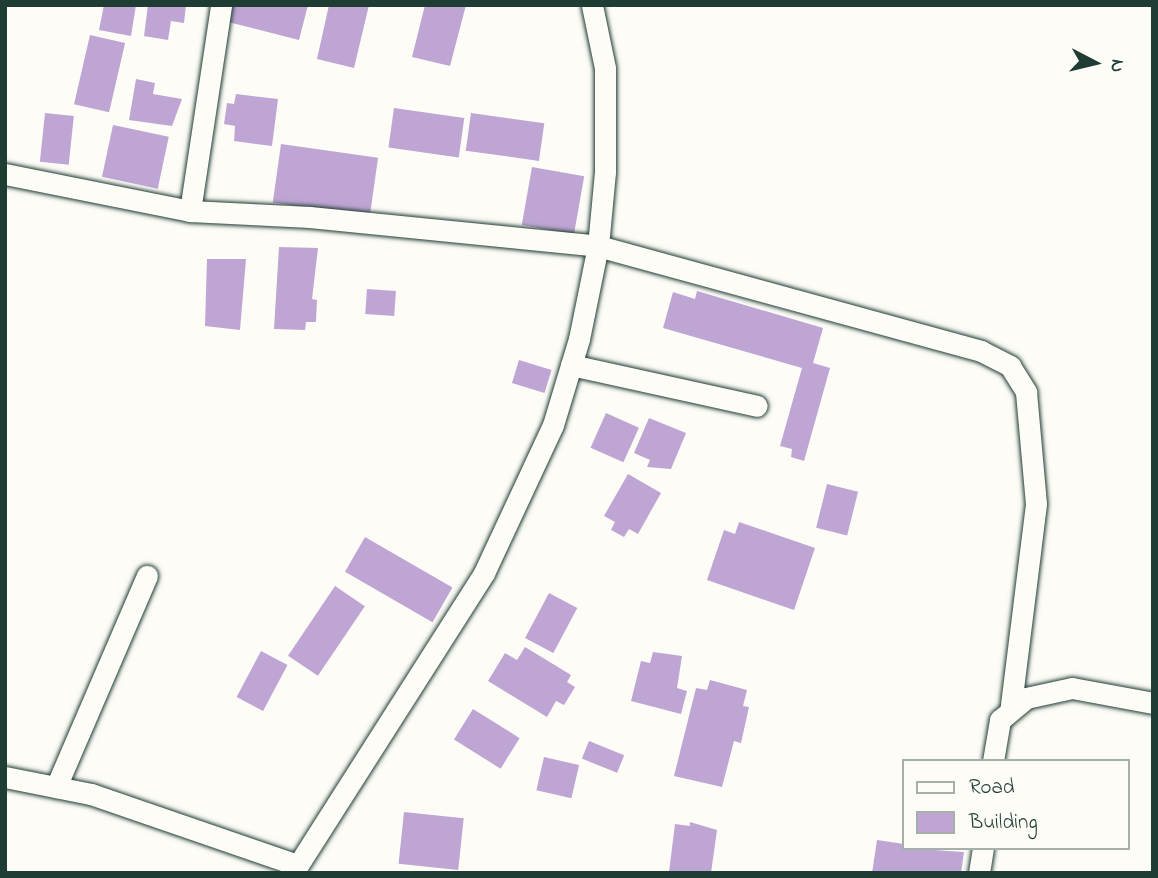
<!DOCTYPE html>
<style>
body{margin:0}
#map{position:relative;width:1158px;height:878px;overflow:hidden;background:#fdfcf7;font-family:"Indie Flower",sans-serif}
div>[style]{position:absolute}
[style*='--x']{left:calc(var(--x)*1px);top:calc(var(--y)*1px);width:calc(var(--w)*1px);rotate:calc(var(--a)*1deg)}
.building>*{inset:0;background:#bfa5d3;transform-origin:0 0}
.roads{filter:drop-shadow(0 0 2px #1f3d34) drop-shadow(0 0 2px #1f3d34)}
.street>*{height:21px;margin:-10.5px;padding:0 10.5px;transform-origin:10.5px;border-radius:10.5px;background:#fdfcf7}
span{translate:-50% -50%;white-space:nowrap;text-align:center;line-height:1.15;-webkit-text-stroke:6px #fdfcf7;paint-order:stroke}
.frame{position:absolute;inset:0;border:7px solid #1f3d34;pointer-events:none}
.legend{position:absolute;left:902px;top:759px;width:228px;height:91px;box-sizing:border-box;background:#fdfcf7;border:2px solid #a4b0a9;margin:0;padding:9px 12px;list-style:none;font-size:21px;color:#1f3d34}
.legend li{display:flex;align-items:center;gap:14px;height:35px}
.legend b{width:35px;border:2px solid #a4b0a9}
.north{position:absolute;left:1060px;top:28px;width:70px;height:70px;-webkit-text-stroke:5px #fdfcf7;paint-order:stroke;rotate:97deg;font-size:19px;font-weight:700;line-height:28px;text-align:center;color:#1f3d34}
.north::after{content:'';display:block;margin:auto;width:24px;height:32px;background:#1f3d34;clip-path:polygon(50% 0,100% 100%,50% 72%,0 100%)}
</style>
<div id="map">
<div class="building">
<i style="clip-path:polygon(104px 5px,136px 5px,131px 36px,99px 30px)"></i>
<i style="clip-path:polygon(148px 5px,186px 5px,184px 23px,171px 21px,168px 40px,144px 36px)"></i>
<i style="clip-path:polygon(228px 5px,308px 5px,299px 40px,224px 21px)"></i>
<i style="clip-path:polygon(329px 5px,369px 5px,354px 68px,317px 59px)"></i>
<i style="clip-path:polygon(425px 5px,466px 5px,450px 66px,412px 57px)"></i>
<i style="left:90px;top:35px;width:36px;height:71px;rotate:13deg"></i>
<i style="clip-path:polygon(136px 79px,155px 83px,153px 94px,182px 99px,172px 126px,129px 120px)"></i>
<i style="clip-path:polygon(236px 94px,278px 99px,272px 146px,234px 141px,235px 126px,224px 124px,227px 103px,234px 104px)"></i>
<i style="left:394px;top:108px;width:71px;height:40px;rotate:8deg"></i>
<i style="left:45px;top:113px;width:29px;height:49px;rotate:6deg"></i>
<i style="left:471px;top:113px;width:74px;height:38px;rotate:8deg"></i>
<i style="left:113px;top:125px;width:57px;height:53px;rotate:12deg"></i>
<i style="left:281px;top:144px;width:98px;height:59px;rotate:8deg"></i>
<i style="left:532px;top:167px;width:53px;height:59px;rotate:10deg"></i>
<i style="clip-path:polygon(279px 247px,318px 248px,312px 299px,317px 300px,316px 322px,306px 322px,305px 330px,274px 329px)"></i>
<i style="clip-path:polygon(207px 259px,246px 259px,240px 330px,205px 326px)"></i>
<i style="left:367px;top:289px;width:29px;height:25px;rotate:4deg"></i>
<i style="clip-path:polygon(697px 291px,823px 328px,813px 363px,830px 368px,804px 461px,791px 457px,792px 449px,780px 446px,802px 368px,663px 328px,673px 292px,695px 299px)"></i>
<i style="left:519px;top:360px;width:34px;height:24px;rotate:17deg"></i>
<i style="left:606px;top:413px;width:36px;height:38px;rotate:24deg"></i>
<i style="clip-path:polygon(649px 418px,686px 433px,671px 469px,647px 467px,650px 460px,634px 453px)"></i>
<i style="clip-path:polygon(628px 474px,661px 493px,638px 534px,629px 529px,624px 537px,611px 530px,615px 522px,604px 516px)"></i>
<i style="left:827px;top:484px;width:32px;height:45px;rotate:14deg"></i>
<i style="clip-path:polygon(739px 522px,815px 548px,794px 610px,707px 580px,724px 530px,735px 534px)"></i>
<i style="left:365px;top:537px;width:101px;height:40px;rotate:30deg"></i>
<i style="left:335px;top:586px;width:36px;height:84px;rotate:34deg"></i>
<i style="left:549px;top:593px;width:32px;height:51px;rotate:28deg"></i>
<i style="clip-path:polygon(525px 647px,571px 675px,567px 682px,575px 687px,564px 705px,556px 701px,547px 717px,488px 681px,505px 653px,517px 660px)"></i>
<i style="left:261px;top:651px;width:30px;height:52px;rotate:28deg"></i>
<i style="clip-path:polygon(653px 652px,682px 656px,677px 688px,687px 691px,681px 714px,631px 701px,641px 661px,650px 663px)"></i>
<i style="clip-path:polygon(710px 680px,747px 690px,743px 706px,749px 707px,741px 743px,734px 741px,722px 787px,674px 776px,696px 688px,707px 690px)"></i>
<i style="left:473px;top:709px;width:55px;height:36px;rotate:32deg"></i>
<i style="left:589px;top:741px;width:38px;height:19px;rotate:22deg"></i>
<i style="left:544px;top:757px;width:36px;height:34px;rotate:13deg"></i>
<i style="left:404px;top:812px;width:60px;height:52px;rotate:6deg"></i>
<i style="clip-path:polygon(690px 822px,717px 830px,711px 873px,669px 872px,675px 824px,690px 826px)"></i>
<i style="clip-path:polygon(877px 840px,904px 844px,904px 848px,964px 852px,961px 873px,872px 873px)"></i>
</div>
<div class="roads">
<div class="street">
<i style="--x:5;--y:174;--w:189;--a:11.3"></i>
<i style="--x:190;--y:211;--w:120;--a:2.9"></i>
<i style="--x:310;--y:217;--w:289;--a:5.7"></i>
<i style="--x:598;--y:246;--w:397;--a:15.3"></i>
<i style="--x:981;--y:351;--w:33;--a:27"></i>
<i style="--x:1010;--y:366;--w:31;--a:58"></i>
<i style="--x:1026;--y:392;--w:112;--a:84.9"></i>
<i style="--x:1036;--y:504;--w:204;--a:97.1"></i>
<i style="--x:190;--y:211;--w:208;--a:-81.4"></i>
<i style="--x:571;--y:365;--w:190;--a:12.4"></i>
<i style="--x:993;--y:761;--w:42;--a:-80.3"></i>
<i style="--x:1000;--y:720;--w:34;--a:-40"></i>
<i style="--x:1026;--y:698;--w:47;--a:-12.3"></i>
<i style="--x:1072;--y:688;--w:82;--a:10.5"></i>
<i style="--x:5;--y:777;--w:88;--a:11.2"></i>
<i style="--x:91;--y:794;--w:218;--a:19"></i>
<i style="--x:56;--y:787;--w:230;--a:-66.7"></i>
<i style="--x:293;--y:873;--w:356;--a:-57.5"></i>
<i style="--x:484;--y:573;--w:163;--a:-65"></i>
<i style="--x:553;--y:425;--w:90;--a:-73.2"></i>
<i style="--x:579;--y:339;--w:95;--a:-78.5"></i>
<i style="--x:598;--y:246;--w:74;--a:-84.6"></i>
<i style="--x:605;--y:172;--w:104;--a:-90"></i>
<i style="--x:605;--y:68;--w:64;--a:-101.7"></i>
<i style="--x:979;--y:873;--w:25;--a:-81"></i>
</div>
</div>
<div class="frame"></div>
<ul class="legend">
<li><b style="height:9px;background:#fdfcf7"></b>Road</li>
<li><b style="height:19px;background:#bfa5d3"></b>Building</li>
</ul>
<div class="north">N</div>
</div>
